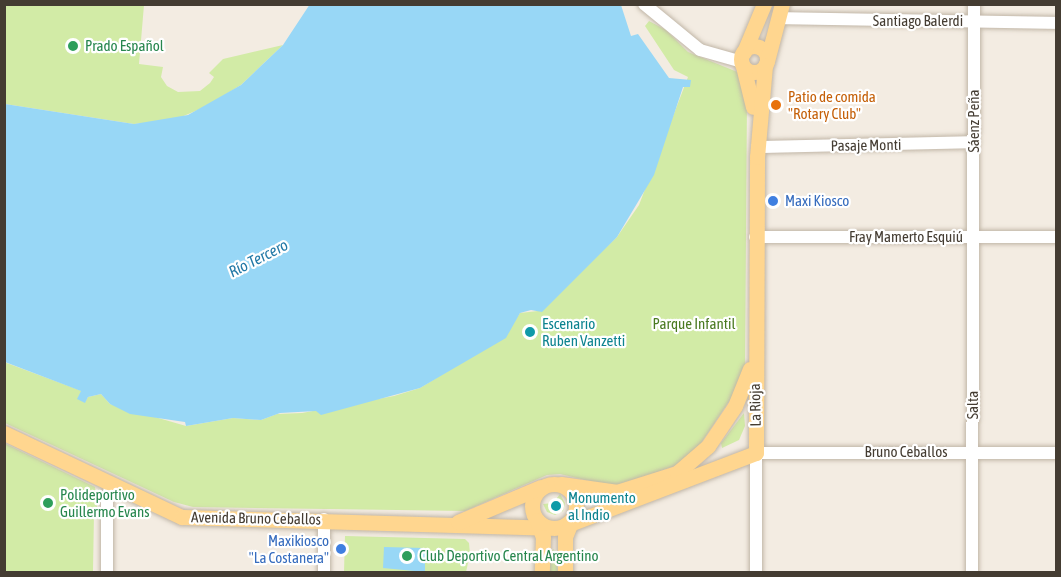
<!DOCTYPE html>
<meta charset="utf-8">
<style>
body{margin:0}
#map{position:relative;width:1061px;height:577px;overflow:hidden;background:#f3ece2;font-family:"Asap Condensed",sans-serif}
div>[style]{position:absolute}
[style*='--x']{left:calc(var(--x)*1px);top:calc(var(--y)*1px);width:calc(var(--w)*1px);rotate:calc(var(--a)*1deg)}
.green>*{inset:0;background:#d2eba6}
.water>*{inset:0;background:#98d7f6}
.roads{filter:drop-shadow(0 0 2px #c1b6a7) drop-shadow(0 0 2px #c1b6a7)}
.minor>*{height:12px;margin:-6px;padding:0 6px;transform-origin:6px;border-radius:6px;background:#fff}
.major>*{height:15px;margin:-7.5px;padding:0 7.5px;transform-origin:7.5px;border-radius:7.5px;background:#ffd68f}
.major>.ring{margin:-7.5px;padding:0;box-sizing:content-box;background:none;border:15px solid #ffd68f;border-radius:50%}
.dots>*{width:16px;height:16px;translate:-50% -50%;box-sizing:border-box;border:3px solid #fff;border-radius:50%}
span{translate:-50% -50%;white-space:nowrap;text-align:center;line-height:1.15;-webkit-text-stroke:4.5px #fff;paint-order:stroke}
.street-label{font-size:15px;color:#443c32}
.leisure-label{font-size:15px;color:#27864d}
.left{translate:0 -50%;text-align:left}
.food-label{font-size:15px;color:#c56008}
.shop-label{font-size:15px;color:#366cbe}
.right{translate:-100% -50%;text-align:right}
.culture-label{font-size:15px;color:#0d838f}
.park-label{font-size:15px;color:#4a7a21}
.water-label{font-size:16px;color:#2279a7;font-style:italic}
.frame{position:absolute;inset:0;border:6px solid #443c32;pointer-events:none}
</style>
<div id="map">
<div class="green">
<i style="clip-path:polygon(4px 5px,144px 5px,139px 64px,163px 67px,161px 77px,167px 86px,178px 92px,200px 91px,210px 83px,214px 77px,209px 73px,223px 59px,283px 45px,241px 85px,205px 107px,174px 120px,134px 124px,5px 104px)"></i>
<i style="clip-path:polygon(649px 21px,666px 30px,688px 52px,740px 73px,747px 99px,745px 371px,742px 382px,689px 461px,615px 487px,560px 474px,547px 475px,465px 511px,193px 507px,174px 502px,5px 423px,4px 362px,82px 391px,85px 402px,88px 397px,101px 394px,110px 404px,186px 426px,233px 418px,261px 420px,277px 414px,302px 413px,394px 396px,420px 388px,487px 347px,509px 329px,520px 313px,538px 311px,617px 237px,639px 205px,688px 77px,674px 70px,645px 26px)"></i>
<i style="clip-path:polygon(744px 413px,745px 426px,739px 440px,722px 448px,721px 443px)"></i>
<i style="clip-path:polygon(4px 443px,95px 487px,98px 513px,94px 514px,93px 572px,5px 572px)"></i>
<i style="clip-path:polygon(560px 494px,565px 503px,563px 511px,555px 515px,547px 512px,543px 504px,553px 503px)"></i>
<i style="clip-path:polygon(345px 536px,465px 539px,469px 543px,470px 554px,466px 572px,344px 572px)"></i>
<i style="clip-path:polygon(554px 549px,558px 572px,549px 572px,549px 553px)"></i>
</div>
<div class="water">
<i style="clip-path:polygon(310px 4px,621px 5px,631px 36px,638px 34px,669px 78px,691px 80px,690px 87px,683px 87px,654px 175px,617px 237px,542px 312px,531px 310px,520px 313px,506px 338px,420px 388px,321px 415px,316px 411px,280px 413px,261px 420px,233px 418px,186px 426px,185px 422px,130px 414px,110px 404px,101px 394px,88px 397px,85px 403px,77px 399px,81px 391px,5px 362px,5px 104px,134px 124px,188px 115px,241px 85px,283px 45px)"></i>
<i style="clip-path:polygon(384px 547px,425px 548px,425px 572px,383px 568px)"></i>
</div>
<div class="roads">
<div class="minor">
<i style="--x:644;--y:4;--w:72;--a:39.4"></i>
<i style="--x:700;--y:50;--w:44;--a:15.9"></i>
<i style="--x:779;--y:18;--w:277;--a:1"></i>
<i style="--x:757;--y:147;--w:217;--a:-1.3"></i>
<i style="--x:755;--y:237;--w:301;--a:0"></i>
<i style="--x:107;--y:572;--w:71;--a:-90"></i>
<i style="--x:107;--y:501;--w:17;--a:-77"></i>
<i style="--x:324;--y:572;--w:53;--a:-90"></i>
<i style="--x:756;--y:572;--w:119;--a:-90"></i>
<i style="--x:756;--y:453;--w:300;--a:0"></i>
<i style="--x:972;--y:572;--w:568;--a:-89.8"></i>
</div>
<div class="major">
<i class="ring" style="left:741px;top:46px;width:11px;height:11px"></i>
<i style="--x:744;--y:52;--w:52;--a:-67.4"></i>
<i style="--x:767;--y:61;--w:59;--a:-75.3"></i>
<i style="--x:743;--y:66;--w:42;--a:76.3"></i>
<i style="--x:4;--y:433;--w:197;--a:25.3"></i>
<i style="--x:182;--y:517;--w:367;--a:1.7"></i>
<i class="ring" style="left:532px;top:484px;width:29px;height:29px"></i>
<i style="--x:561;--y:484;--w:57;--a:8.1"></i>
<i style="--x:617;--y:492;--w:63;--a:-17.6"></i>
<i style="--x:677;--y:473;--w:41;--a:-41.1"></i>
<i style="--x:708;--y:446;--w:48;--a:-56"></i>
<i style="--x:735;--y:406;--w:40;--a:-68"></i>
<i style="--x:537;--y:520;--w:18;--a:71"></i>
<i style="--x:543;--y:537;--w:35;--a:92"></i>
<i style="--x:458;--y:522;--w:90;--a:-22.9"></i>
<i style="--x:567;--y:525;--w:202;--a:-20.9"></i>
<i style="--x:756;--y:453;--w:296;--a:-89.8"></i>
<i style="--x:757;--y:157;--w:92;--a:-85"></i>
<i style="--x:565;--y:572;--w:35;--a:-90"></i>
<i style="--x:565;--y:537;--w:18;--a:-68"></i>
</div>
</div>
<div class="dots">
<i style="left:73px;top:46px;background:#2e9e5b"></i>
<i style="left:776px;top:105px;background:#e8710a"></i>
<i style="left:773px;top:201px;background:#3f7fe0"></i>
<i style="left:530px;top:332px;background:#0f9aa8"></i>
<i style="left:48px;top:503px;background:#2e9e5b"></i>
<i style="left:556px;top:506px;background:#0f9aa8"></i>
<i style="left:341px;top:549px;background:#3f7fe0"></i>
<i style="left:407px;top:556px;background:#2e9e5b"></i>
</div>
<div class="street-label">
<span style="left:918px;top:21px">Santiago Balerdi</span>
<span style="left:974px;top:121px;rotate:-90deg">Sáenz Peña</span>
<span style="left:866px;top:145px;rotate:-1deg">Pasaje Monti</span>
<span style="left:906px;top:237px">Fray Mamerto Esquiú</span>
<span style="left:755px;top:405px;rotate:-91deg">La Rioja</span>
<span style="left:973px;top:405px;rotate:-90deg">Salta</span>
<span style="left:906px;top:452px">Bruno Ceballos</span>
<span style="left:256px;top:518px;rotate:1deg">Avenida Bruno Ceballos</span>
</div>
<div class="leisure-label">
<span class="left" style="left:85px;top:46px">Prado Español</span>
<span class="left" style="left:60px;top:503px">Polideportivo<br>Guillermo Evans</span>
<span class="left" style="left:419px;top:556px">Club Deportivo Central Argentino</span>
</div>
<div class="food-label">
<span class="left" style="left:788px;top:105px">Patio de comida<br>"Rotary Club"</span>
</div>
<div class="shop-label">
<span class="left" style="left:785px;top:201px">Maxi Kiosco</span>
<span class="right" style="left:329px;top:549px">Maxikiosco<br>"La Costanera"</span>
</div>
<div class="culture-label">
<span class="left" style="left:542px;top:332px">Escenario<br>Ruben Vanzetti</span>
<span class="left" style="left:568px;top:506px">Monumento<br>al Indio</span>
</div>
<div class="park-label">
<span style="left:694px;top:324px">Parque Infantil</span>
</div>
<div class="water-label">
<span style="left:258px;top:258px;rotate:-27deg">Río Tercero</span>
</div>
<div class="frame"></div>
</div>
